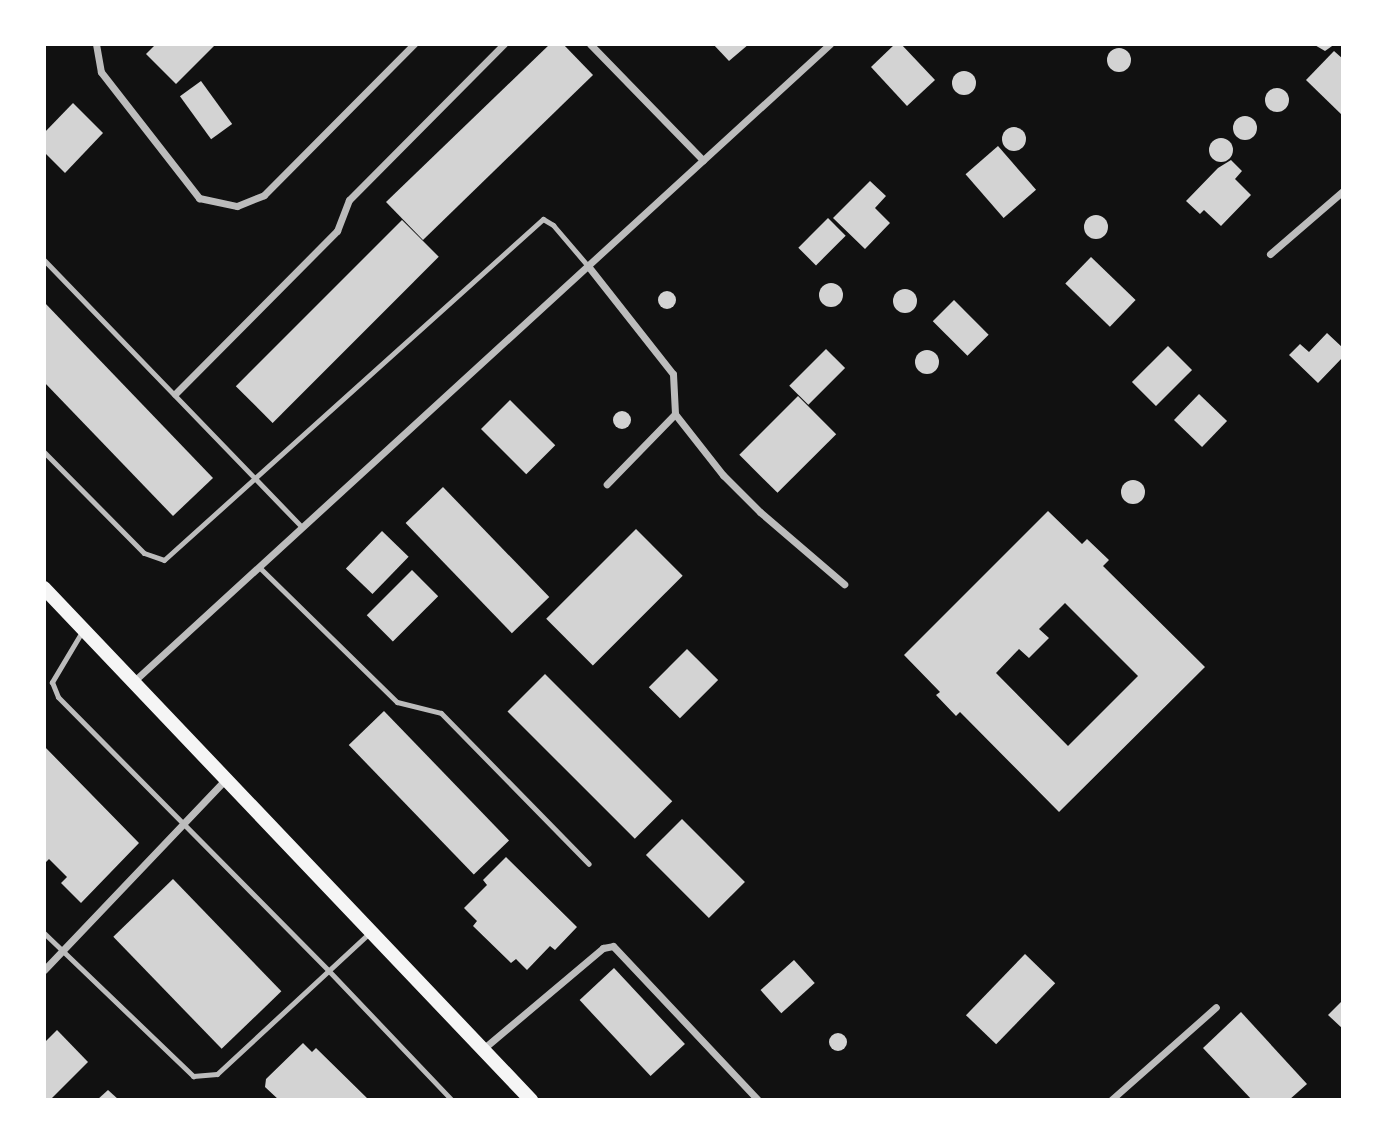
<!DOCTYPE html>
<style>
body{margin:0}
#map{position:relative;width:1387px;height:1144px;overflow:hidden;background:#111;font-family:Manrope,sans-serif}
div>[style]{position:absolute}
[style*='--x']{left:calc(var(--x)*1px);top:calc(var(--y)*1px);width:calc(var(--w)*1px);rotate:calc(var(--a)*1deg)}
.building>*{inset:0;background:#d3d3d3;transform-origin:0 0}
.round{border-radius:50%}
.service>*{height:5px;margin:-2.5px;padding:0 2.5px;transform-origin:2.5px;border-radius:2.5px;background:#bcbcbc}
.minor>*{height:7px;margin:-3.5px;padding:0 3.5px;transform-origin:3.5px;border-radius:3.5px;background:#bcbcbc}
.secondary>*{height:14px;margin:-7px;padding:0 7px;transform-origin:7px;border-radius:7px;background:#f5f5f5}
span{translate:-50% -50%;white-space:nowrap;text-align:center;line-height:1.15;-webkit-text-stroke:7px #fff;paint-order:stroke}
.frame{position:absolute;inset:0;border:46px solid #fff;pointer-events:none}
</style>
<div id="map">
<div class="building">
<i style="clip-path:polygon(156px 44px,216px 44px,176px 84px,146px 54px)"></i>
<i style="clip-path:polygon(550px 44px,563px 44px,593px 75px,423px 240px,386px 202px)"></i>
<i style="clip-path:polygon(713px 44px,749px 44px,729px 61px)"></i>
<i style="clip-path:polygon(895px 44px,901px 44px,935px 80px,907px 106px,871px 67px)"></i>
<i style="clip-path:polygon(1313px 44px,1335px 44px,1325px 51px)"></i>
<i class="round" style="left:1107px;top:48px;width:24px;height:24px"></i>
<i style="clip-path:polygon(1334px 51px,1343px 59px,1343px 116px,1306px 80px)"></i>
<i class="round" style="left:952px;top:71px;width:24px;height:24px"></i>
<i style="left:201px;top:81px;width:53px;height:26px;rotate:54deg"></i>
<i class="round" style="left:1265px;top:88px;width:24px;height:24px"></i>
<i style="clip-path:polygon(73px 103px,103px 133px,65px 173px,44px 152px,44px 133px)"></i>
<i class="round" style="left:1233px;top:116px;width:24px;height:24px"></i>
<i class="round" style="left:1002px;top:127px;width:24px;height:24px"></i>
<i class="round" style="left:1209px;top:138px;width:24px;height:24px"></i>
<i style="left:998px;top:146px;width:58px;height:43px;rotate:49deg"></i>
<i style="clip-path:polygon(1231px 160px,1242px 171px,1235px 179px,1251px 195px,1221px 226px,1204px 210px,1200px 214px,1186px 201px,1218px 168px)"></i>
<i style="clip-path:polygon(870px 181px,886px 196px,875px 208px,890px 223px,865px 249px,833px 218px)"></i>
<i class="round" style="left:1084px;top:215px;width:24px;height:24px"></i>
<i style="left:828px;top:218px;width:25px;height:42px;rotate:45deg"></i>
<i style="left:402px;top:220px;width:52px;height:235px;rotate:45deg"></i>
<i style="left:1091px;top:257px;width:62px;height:37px;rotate:44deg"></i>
<i class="round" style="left:819px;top:283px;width:24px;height:24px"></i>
<i class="round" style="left:893px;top:289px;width:24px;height:24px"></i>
<i class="round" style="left:658px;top:291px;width:18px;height:18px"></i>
<i style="left:954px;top:300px;width:49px;height:30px;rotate:45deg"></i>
<i style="clip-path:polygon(44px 302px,213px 478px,173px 516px,44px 382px)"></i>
<i style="clip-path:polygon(1327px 333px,1343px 348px,1343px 357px,1318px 383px,1289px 355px,1300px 344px,1309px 352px)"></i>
<i style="left:1168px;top:346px;width:34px;height:51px;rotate:45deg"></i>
<i style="left:826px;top:349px;width:27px;height:52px;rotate:45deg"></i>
<i class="round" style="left:915px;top:350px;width:24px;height:24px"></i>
<i style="left:1199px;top:394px;width:39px;height:36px;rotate:44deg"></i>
<i style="left:798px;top:396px;width:54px;height:83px;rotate:45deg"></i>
<i style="left:510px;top:400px;width:64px;height:41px;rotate:45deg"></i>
<i class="round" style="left:613px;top:411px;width:18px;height:18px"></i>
<i class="round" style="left:1121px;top:480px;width:24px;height:24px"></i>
<i style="left:443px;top:487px;width:153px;height:52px;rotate:46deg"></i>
<i style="clip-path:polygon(evenodd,1048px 511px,1082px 544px,1087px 539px,1109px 560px,1103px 566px,1205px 667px,1059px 812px,960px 712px,956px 716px,936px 695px,940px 692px,904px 655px,1048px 511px,1065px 603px,1138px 676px,1068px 746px,996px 673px,1019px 649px,1029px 658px,1049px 638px,1039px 629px,1065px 603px)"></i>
<i style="left:636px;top:529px;width:66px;height:127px;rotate:45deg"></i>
<i style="left:382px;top:531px;width:37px;height:52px;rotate:44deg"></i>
<i style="left:412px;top:570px;width:37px;height:64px;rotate:45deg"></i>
<i style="left:687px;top:649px;width:44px;height:54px;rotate:45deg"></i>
<i style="left:545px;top:674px;width:180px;height:53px;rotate:45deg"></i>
<i style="left:384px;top:711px;width:180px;height:49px;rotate:46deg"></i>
<i style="clip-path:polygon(44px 746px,139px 843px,81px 903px,61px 883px,67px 877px,49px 859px,44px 864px)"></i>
<i style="left:682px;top:819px;width:89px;height:51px;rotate:45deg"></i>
<i style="clip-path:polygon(506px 857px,577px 927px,555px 950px,550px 946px,527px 970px,516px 959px,511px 963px,473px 926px,477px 921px,464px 908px,487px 885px,483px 880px)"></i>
<i style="left:173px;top:879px;width:156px;height:83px;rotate:46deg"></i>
<i style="left:1025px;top:954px;width:42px;height:85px;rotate:44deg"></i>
<i style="left:794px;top:960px;width:31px;height:45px;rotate:48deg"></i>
<i style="left:614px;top:968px;width:104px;height:47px;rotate:47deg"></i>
<i style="clip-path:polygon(1343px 1000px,1343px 1029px,1328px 1015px)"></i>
<i style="clip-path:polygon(1241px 1012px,1307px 1084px,1289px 1100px,1252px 1100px,1203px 1048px)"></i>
<i style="clip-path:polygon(57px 1030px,88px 1062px,50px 1100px,44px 1100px,44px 1043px)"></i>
<i class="round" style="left:829px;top:1033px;width:18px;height:18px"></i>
<i style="clip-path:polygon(303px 1043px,312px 1052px,316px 1048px,369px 1100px,279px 1100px,265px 1087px,266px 1079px)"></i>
<i style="clip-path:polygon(108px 1090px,119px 1100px,97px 1100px)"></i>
</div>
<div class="service">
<i style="--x:44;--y:260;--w:371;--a:46"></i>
<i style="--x:44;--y:452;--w:142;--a:45.3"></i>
<i style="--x:144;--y:553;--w:21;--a:19"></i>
<i style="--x:164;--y:560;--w:510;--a:-41.98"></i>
<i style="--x:543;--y:219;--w:12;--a:31"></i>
<i style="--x:553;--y:225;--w:54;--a:49.5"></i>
<i style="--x:259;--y:567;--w:193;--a:44.4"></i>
<i style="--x:397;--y:702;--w:45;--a:14"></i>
<i style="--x:441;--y:713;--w:211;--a:45.6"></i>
<i style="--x:83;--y:630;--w:61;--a:120.8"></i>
<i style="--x:52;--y:682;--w:16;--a:68"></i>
<i style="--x:58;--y:697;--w:384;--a:45.3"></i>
<i style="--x:328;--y:970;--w:180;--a:46.4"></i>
<i style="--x:44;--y:933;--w:207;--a:43.8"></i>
<i style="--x:193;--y:1076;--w:24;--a:-5"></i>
<i style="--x:217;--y:1074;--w:207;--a:-42.8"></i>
</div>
<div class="minor">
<i style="--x:96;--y:44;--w:28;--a:80"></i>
<i style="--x:101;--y:72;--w:160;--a:52.1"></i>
<i style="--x:199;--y:198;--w:39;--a:12"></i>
<i style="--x:237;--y:206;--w:29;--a:-22"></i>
<i style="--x:264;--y:195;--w:213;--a:-45.2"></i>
<i style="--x:590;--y:44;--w:162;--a:45.8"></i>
<i style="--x:1270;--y:254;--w:96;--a:-40.8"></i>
<i style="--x:588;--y:266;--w:137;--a:51.8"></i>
<i style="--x:673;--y:374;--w:40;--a:87.1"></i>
<i style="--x:675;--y:414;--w:98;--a:134.2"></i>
<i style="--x:175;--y:394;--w:230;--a:-45.2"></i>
<i style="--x:337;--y:231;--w:33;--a:-69"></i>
<i style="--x:349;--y:200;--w:220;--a:-45.2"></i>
<i style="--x:675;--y:414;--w:78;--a:51.8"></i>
<i style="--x:723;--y:475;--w:52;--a:45"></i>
<i style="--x:760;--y:512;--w:111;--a:40.6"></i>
<i style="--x:133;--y:682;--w:945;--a:-42.47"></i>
<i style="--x:44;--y:970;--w:261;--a:-46.4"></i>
<i style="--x:483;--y:1049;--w:157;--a:-40.1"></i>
<i style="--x:603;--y:948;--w:10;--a:-11"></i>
<i style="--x:613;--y:946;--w:212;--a:46.7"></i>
<i style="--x:1111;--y:1100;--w:140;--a:-41.5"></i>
</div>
<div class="secondary">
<i style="--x:44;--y:588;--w:707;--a:46.43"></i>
</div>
<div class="frame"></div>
</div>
